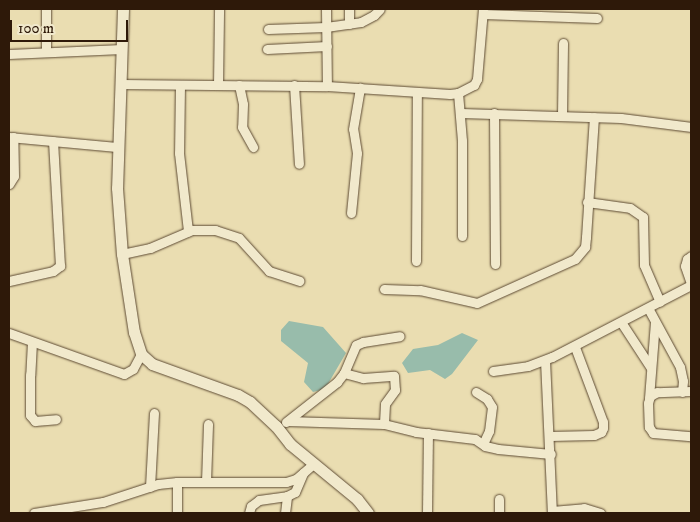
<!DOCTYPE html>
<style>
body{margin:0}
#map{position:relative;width:700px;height:522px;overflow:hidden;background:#eaddb1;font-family:"IM FELL DW Pica",serif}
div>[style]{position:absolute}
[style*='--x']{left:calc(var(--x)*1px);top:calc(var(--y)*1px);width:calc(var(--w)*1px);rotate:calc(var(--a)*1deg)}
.water>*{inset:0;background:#98bcab}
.roads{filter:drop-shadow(0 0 1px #5d4a33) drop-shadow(0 0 1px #5d4a33)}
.minor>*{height:9px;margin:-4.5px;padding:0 4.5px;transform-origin:4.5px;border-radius:4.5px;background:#f1e9cc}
.tertiary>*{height:11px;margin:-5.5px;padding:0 5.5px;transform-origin:5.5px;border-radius:5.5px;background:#f1e9cc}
span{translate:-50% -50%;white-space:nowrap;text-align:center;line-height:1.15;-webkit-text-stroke:4px #f1e9cc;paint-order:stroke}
.frame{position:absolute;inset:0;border:10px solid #2e1909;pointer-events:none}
.scale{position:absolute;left:10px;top:20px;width:118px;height:22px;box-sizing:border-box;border:2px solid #2e1909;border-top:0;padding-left:6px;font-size:15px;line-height:18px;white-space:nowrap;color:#2e1909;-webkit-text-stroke:4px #f1e9cc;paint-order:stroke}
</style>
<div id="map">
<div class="water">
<i style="clip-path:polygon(289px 321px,323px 327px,346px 353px,325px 389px,313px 392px,304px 382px,308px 363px,281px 341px,281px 330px)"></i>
<i style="clip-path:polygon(462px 333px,478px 340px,452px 374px,445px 379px,430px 370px,408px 373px,402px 363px,413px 349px,438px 345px)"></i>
</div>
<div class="roads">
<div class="minor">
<i style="--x:46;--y:9;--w:43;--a:90"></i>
<i style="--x:326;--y:9;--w:77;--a:89.3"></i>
<i style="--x:349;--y:9;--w:15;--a:90"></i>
<i style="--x:483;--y:14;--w:114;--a:2"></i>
<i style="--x:268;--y:29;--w:58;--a:-2"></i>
<i style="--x:326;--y:27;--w:35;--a:-8"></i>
<i style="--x:361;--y:22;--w:15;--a:-28"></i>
<i style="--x:374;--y:15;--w:8;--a:-45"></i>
<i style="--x:267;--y:49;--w:60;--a:-2.9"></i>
<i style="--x:9;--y:54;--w:113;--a:-2.5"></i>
<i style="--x:121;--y:84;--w:206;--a:0.6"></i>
<i style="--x:327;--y:86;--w:123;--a:3.7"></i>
<i style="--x:450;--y:94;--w:8;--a:-7"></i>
<i style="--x:458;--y:93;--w:18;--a:-27"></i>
<i style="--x:474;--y:85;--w:7;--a:-63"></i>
<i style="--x:477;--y:79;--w:70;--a:-85.1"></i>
<i style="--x:180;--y:85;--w:68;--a:90.8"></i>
<i style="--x:179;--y:153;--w:79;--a:83.4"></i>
<i style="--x:218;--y:85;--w:76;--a:-89.2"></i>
<i style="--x:239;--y:85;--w:19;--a:78"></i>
<i style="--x:243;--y:104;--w:23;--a:92"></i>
<i style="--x:242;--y:127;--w:23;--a:61"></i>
<i style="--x:294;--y:85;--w:79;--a:86.4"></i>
<i style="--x:458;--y:93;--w:48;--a:85.2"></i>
<i style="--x:462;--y:141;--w:95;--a:90"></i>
<i style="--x:461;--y:113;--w:160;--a:1.8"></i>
<i style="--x:621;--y:118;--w:71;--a:7.3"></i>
<i style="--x:494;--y:113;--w:151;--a:89.6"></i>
<i style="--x:562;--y:116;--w:73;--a:-89.2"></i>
<i style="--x:9;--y:137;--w:108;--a:5.3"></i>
<i style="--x:9;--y:184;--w:9;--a:-58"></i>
<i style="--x:14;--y:176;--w:39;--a:-91"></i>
<i style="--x:587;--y:202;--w:43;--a:7.9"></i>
<i style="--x:630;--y:208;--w:16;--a:35"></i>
<i style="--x:643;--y:217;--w:48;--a:88.8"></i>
<i style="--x:644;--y:265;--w:40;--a:66.6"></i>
<i style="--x:351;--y:213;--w:60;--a:-84.3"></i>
<i style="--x:357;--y:153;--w:24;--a:-99"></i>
<i style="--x:353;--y:129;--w:42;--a:-80.3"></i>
<i style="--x:122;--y:254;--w:29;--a:-12"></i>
<i style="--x:150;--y:248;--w:46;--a:-23.2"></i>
<i style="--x:192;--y:230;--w:23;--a:0"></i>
<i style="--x:215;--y:230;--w:25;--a:18"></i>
<i style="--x:239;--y:238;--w:45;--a:47.7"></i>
<i style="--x:269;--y:271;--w:32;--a:18"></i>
<i style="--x:691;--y:256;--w:5;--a:143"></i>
<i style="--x:687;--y:259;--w:7;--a:106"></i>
<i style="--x:685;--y:266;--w:18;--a:71"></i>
<i style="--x:416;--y:261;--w:169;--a:-89.7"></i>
<i style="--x:9;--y:281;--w:45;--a:-12.8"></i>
<i style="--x:53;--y:271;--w:9;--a:-36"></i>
<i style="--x:60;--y:266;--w:125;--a:-93.2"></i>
<i style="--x:384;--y:289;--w:36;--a:2"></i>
<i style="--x:420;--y:290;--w:58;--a:12.8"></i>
<i style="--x:477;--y:303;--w:107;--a:-24.2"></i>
<i style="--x:575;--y:259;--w:16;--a:-50"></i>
<i style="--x:585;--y:247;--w:10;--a:-84"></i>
<i style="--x:586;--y:237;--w:120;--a:-86.2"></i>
<i style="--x:648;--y:308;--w:67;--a:61.5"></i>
<i style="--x:680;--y:367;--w:14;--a:78"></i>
<i style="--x:683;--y:381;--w:11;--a:95"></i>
<i style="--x:621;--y:322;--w:55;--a:56.9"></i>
<i style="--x:9;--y:333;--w:122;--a:19.6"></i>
<i style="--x:124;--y:374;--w:10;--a:-29"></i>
<i style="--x:133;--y:369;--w:17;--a:-62"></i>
<i style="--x:32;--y:342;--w:33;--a:93"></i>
<i style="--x:30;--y:375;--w:40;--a:90"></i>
<i style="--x:30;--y:415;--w:8;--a:50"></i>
<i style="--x:35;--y:421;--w:21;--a:-5"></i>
<i style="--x:545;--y:360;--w:153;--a:87.4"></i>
<i style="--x:493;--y:371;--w:35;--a:-8"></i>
<i style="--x:528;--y:366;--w:26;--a:-21"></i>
<i style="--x:552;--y:357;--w:157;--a:-27.4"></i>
<i style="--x:344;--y:373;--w:20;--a:15"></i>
<i style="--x:363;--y:378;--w:31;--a:-4"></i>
<i style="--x:394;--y:376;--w:14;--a:86"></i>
<i style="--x:395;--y:390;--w:17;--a:126"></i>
<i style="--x:385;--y:404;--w:20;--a:93"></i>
<i style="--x:691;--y:391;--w:34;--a:178"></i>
<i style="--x:657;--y:392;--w:8;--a:150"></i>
<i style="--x:650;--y:396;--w:7;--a:106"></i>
<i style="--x:648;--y:403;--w:24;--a:88"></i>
<i style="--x:649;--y:427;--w:7;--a:56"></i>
<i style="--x:653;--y:433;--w:38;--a:5"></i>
<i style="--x:476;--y:392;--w:13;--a:32"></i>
<i style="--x:487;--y:399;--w:9;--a:58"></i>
<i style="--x:492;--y:407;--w:24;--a:97"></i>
<i style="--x:489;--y:431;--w:14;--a:115"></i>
<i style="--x:649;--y:398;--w:76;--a:-85.5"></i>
<i style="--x:288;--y:421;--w:96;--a:1.8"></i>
<i style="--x:384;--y:424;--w:33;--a:14"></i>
<i style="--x:416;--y:432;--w:59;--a:6.8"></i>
<i style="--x:475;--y:439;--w:12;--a:35"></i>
<i style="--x:485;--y:446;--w:13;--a:13"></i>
<i style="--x:498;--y:449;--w:53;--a:5.4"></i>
<i style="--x:286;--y:422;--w:65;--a:-38.1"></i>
<i style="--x:337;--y:382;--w:11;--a:-52"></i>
<i style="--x:344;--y:373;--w:30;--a:-67"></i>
<i style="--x:356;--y:345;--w:8;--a:-23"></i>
<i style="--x:363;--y:342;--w:37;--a:-9"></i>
<i style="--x:550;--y:436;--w:44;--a:-1.3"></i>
<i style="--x:594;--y:435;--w:8;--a:-23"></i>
<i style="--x:601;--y:432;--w:4;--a:-63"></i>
<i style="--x:603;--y:428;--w:6;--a:-90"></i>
<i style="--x:603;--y:422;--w:80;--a:-110.5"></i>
<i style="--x:177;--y:482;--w:31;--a:90"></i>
<i style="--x:206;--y:482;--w:58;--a:-88"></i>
<i style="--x:150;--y:487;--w:74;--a:-86.9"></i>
<i style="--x:499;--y:499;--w:14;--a:90"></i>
<i style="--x:552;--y:511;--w:32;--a:-5"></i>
<i style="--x:584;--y:508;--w:17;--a:17"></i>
<i style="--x:34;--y:513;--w:70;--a:-9.1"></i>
<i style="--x:103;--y:502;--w:58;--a:-18.1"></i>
<i style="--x:158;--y:484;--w:19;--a:-6"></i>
<i style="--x:177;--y:482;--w:109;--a:0"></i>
<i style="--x:286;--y:482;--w:10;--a:-17"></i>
<i style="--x:296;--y:479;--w:23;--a:-41"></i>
<i style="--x:249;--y:513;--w:7;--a:-74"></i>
<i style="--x:251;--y:506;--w:10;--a:-37"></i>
<i style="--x:259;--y:500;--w:28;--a:-8"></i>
<i style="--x:287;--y:496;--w:9;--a:-27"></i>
<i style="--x:295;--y:492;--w:21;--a:-67"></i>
<i style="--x:285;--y:513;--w:17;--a:-83"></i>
<i style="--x:427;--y:513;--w:80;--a:-89.3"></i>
</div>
<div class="tertiary">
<i style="--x:123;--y:9;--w:179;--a:91.9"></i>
<i style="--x:117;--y:188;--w:66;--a:85.7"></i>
<i style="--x:122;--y:254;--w:79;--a:81.3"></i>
<i style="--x:134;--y:332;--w:23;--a:72"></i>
<i style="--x:141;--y:354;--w:15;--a:42"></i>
<i style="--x:152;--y:364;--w:91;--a:19.8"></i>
<i style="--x:238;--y:395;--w:14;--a:30"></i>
<i style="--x:250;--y:402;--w:35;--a:43"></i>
<i style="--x:276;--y:426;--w:23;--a:52"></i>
<i style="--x:290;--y:444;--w:87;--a:39.4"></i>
<i style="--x:357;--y:499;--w:18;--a:52"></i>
</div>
</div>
<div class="frame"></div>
<div class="scale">100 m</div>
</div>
